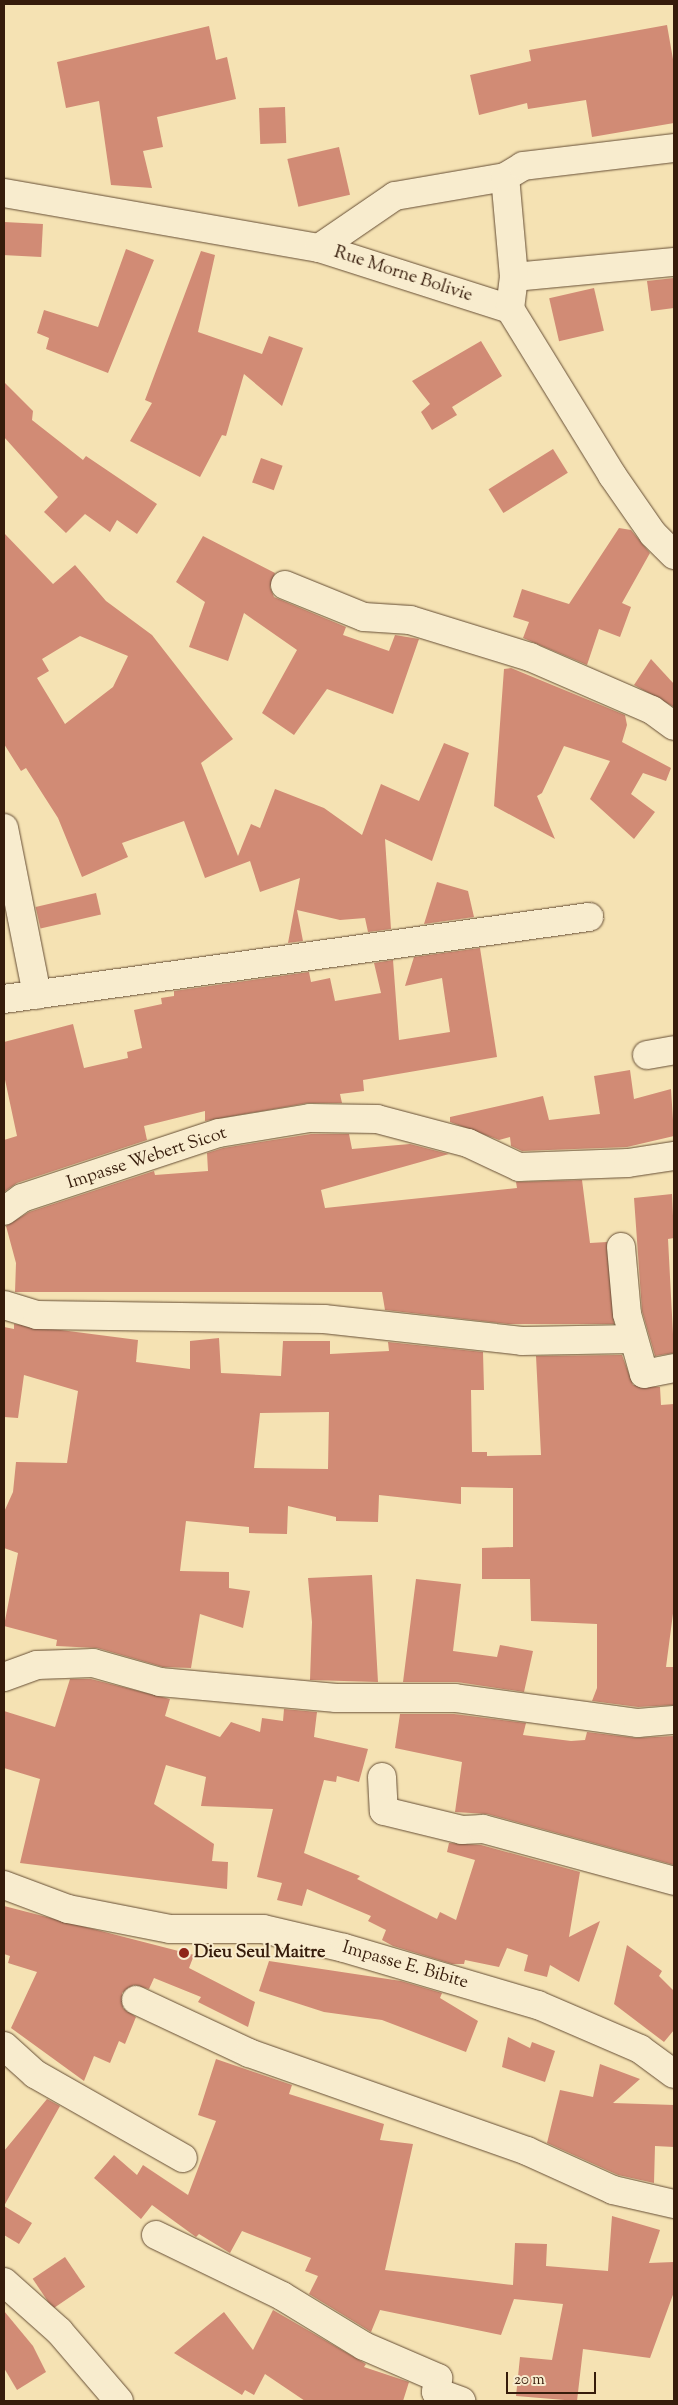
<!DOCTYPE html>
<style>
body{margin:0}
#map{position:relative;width:678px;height:2405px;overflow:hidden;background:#f5e2b3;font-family:"Sorts Mill Goudy",serif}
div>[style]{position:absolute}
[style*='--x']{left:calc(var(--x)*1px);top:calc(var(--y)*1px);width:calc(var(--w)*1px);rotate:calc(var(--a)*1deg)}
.building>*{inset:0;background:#d18b75;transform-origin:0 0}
.roads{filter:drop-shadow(0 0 1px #664e35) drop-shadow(0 0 1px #664e35)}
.minor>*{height:28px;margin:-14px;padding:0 14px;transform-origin:14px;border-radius:14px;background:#f8ecce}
.dots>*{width:14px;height:14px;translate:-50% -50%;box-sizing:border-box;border:2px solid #f8ecce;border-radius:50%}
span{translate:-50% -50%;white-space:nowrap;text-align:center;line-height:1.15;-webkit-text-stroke:4px #f8ecce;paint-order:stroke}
.street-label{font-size:18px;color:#361c0b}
.poi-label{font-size:18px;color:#361c0b;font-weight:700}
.left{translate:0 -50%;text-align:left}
.frame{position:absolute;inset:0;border:5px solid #361c0b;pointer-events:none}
.scale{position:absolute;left:506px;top:2372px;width:90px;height:22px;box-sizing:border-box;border:2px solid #361c0b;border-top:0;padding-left:6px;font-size:15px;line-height:18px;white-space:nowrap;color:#361c0b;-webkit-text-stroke:4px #f8ecce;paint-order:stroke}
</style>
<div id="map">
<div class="building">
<i style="clip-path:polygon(667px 25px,674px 65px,674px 123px,592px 137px,586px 100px,528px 109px,527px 103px,479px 115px,470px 75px,531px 61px,529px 50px)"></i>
<i style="clip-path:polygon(209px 26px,216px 60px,227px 57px,236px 99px,157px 117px,163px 147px,143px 151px,152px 188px,111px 185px,99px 101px,66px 108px,57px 62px)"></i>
<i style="left:285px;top:107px;width:36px;height:26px;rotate:88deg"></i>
<i style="left:339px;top:147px;width:49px;height:53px;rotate:77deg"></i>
<i style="left:4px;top:222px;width:39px;height:33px;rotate:3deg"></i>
<i style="clip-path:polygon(126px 249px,154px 260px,108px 373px,46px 349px,49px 338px,37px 333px,44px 310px,98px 327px)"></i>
<i style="clip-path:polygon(201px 251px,215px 255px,198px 332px,262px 354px,269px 336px,303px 348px,282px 406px,244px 374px,226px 436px,222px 435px,200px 477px,130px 441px,152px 403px,145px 400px)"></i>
<i style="clip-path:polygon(674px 278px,674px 308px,651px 311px,647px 281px)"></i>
<i style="left:594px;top:288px;width:44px;height:46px;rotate:77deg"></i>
<i style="clip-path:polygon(481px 341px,502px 376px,452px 407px,457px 415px,432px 430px,421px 412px,430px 404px,412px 381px)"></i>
<i style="clip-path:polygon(4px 382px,33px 411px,32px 420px,83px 460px,86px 456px,157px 504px,137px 534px,117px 520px,110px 532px,85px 514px,66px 533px,44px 512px,58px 497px,4px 437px)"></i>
<i style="left:553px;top:449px;width:28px;height:76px;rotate:58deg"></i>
<i style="left:261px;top:458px;width:23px;height:26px;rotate:20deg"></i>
<i style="clip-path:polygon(619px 528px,631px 530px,650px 553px,622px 603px,631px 607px,620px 637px,599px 629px,587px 665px,523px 638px,529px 622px,513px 617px,522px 589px,569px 604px)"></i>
<i style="clip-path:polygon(evenodd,4px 533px,53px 584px,75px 565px,106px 601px,152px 635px,233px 739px,201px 763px,238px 856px,251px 824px,260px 828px,275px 789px,324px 808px,362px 835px,381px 784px,419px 801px,444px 743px,469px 753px,432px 861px,385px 839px,391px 929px,368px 932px,365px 918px,340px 920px,297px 910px,303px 941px,288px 943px,300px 878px,260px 892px,250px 861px,205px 878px,184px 821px,122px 843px,128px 857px,82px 877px,58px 818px,26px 768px,21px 771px,4px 744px,4px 533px,80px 636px,128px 656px,113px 687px,65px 724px,37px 678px,49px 671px,42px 659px,80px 636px)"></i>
<i style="clip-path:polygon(203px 536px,275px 573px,270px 587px,274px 597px,346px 627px,343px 635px,389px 651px,395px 635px,419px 639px,393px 714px,327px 689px,294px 735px,262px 713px,297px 650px,244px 613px,228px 661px,189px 647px,205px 602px,176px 582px)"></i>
<i style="clip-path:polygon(651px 659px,674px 684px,674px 707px,634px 685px)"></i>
<i style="clip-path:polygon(511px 668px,625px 715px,627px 725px,622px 742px,671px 768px,666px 781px,643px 773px,631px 794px,655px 812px,634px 839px,590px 799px,610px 761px,564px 746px,542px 793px,537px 796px,555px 839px,494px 806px,504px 669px)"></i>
<i style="clip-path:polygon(437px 882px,468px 891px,474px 917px,424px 924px)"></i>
<i style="left:96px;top:893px;width:22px;height:62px;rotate:77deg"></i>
<i style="clip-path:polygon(480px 948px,497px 1057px,363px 1080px,364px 1091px,340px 1094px,342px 1103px,308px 1103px,205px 1121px,205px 1111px,144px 1126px,147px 1140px,17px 1183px,4px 1192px,4px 1140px,17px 1136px,4px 1075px,4px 1042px,73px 1024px,84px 1068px,128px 1058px,127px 1052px,142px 1048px,134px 1010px,162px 1004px,161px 998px,174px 996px,174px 991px,309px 972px,311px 982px,330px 978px,335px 1001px,381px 993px,374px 963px,393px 960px,399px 1040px,450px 1032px,442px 978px,405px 986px,414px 957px)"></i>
<i style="clip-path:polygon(630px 1070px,634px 1099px,671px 1089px,674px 1136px,627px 1147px,522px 1151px,511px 1146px,510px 1137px,499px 1140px,450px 1122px,450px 1117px,543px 1096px,549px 1120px,600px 1114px,594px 1076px)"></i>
<i style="clip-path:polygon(311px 1134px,349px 1134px,352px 1149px,410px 1144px,449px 1154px,321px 1190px,325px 1208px,517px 1188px,516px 1182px,582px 1180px,590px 1243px,607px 1242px,614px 1324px,508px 1324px,385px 1310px,382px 1292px,15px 1292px,16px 1263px,6px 1226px,29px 1212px,154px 1171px,155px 1175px,208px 1171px,207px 1153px,223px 1148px)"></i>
<i style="clip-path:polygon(672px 1194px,674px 1238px,668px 1239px,674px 1353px,655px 1356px,642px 1311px,634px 1198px)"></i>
<i style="clip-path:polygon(evenodd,14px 1324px,138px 1340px,136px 1362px,190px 1369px,190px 1341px,219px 1338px,221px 1373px,281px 1376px,283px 1341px,330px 1341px,330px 1354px,389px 1351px,388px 1342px,483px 1352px,484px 1390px,471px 1390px,472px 1452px,487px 1452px,487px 1456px,541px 1455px,536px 1356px,622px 1355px,633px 1385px,660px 1387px,661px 1405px,674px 1404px,674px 1606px,666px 1667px,674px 1667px,674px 1705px,638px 1707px,592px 1701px,597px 1688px,597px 1624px,531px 1621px,530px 1579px,482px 1579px,482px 1548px,513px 1547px,513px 1488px,461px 1487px,461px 1504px,379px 1495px,378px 1522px,336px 1521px,336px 1517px,288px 1506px,287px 1534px,249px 1533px,249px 1527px,186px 1521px,180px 1571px,229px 1572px,229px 1588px,250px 1591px,243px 1628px,200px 1614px,191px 1668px,163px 1667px,97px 1648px,56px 1646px,57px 1640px,4px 1626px,18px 1553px,4px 1548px,4px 1512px,13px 1492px,16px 1462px,67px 1463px,78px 1391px,24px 1375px,18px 1418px,4px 1417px,4px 1327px,14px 1329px,14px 1324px,329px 1412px,328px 1469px,254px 1468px,260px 1413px,329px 1412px)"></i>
<i style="clip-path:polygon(372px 1575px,378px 1682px,310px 1680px,312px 1622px,308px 1578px)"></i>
<i style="clip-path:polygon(416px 1579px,461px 1584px,453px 1651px,497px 1657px,500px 1645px,533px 1651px,524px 1692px,457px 1682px,403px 1682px)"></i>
<i style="clip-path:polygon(70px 1679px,91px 1679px,170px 1699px,165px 1716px,220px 1737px,231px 1722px,260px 1732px,262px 1718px,283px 1721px,284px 1709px,317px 1712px,314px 1737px,368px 1749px,359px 1782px,337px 1776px,336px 1782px,324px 1780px,304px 1853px,360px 1876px,357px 1879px,437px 1919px,440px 1912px,456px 1920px,475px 1860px,447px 1852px,449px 1843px,481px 1845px,580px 1872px,569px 1937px,600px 1921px,579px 1982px,550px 1965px,547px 1977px,524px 1971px,528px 1955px,507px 1948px,499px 1967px,465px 1960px,464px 1964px,452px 1964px,393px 1946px,382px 1940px,386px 1930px,368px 1921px,371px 1916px,307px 1889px,302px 1906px,277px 1900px,282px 1883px,257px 1877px,273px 1809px,201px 1806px,206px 1777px,166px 1765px,154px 1804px,214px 1844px,212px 1861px,228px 1862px,227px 1889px,20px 1863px,40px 1779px,4px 1768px,4px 1711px,55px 1727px)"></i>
<i style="clip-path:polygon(400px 1714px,454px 1714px,526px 1723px,523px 1735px,571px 1741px,585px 1740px,587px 1732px,636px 1738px,674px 1736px,674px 1865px,487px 1814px,455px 1812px,462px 1762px,395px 1748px)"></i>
<i style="clip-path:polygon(4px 1906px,194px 1955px,189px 1968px,255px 2002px,248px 2027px,198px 2002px,201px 1997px,154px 1978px,149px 1989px,134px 1985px,122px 1993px,123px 2008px,136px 2017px,125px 2044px,119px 2041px,110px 2063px,94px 2056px,84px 2081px,11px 2028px,37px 1972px,8px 1963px,10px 1956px,4px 1954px)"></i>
<i style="clip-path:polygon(627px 1945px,662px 1971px,659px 1976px,674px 1991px,674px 2030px,664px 2042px,614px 2004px)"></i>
<i style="clip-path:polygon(269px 1961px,401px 1981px,442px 1993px,440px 1998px,478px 2021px,466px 2052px,382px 2020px,324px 2012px,259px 1991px)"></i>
<i style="clip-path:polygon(508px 2037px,530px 2048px,532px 2042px,555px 2051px,545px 2082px,502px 2067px)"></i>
<i style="clip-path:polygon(216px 2059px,292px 2085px,289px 2094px,384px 2124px,380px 2140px,413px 2144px,385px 2270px,513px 2285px,515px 2243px,547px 2244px,546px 2266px,608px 2271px,612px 2216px,660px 2230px,649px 2263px,674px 2262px,674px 2292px,650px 2358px,583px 2349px,577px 2401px,516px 2396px,520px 2357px,552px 2360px,563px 2304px,514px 2299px,501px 2335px,380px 2310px,371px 2332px,309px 2294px,318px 2276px,305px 2271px,311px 2258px,242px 2231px,230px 2253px,199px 2234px,196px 2237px,152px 2205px,141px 2219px,94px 2178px,114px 2155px,137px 2175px,143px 2165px,188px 2195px,216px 2121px,198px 2115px)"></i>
<i style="clip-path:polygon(600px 2064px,640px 2079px,613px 2103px,674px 2105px,674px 2147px,655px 2146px,654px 2183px,618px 2175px,547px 2143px,560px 2090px,593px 2097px)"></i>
<i style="clip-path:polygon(47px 2099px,60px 2106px,4px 2206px,32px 2223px,19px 2244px,4px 2235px,4px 2151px)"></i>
<i style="left:65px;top:2257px;width:36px;height:39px;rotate:56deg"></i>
<i style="clip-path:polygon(273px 2310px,366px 2364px,364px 2367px,409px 2382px,403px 2401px,305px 2401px,265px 2374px,254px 2395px,245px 2390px,242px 2395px,174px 2353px,224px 2312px,253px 2350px)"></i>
<i style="clip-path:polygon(4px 2311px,33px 2346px,46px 2372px,17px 2390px,4px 2368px)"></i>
</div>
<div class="roads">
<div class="minor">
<i style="--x:4;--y:193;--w:320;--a:9.9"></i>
<i style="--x:319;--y:248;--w:201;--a:17.7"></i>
<i style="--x:510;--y:309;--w:195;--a:58.4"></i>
<i style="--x:612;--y:475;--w:72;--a:55.2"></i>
<i style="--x:653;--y:534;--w:30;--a:45"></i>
<i style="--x:319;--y:248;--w:92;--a:-34.4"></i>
<i style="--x:395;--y:196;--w:112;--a:-9.8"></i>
<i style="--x:514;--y:277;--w:161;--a:-5.4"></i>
<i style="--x:510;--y:309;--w:32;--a:-83"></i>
<i style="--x:514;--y:277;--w:100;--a:-95.1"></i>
<i style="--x:505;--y:177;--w:21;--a:-31"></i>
<i style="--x:523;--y:166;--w:152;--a:-6.8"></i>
<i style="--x:285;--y:585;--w:85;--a:22.1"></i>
<i style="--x:364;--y:617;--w:46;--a:3.7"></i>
<i style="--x:410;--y:620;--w:126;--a:17.1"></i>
<i style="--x:530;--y:657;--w:133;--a:23.5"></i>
<i style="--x:652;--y:710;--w:27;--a:36"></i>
<i style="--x:4;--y:828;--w:170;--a:78.8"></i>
<i style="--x:4;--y:999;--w:591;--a:-7.98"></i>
<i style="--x:647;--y:1055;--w:27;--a:-10"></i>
<i style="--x:4;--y:1211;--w:22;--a:-36"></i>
<i style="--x:22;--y:1198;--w:207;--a:-18.3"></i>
<i style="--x:219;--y:1133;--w:92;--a:-9.4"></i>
<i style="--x:310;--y:1118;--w:67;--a:0.9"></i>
<i style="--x:377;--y:1119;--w:94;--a:14.8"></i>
<i style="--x:468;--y:1143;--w:56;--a:25.2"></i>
<i style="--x:519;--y:1167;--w:109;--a:-2.1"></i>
<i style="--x:628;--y:1163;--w:47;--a:-8.7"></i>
<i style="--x:621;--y:1247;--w:67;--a:84.9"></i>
<i style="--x:627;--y:1314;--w:62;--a:74.2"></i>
<i style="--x:644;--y:1374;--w:31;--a:-11"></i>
<i style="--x:4;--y:1305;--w:34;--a:17"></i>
<i style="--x:37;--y:1315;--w:287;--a:0.8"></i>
<i style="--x:324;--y:1319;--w:199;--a:6.3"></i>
<i style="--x:522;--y:1341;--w:111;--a:-1"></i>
<i style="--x:4;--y:1677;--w:35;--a:-20"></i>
<i style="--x:37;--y:1665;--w:56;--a:-2"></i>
<i style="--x:93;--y:1663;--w:70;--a:15.8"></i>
<i style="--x:160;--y:1682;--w:177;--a:5.2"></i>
<i style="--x:336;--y:1698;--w:119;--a:0"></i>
<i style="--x:455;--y:1698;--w:185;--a:7.8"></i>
<i style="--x:638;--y:1723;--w:36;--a:-5"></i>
<i style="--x:382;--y:1777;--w:34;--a:87"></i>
<i style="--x:384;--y:1811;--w:80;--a:13.7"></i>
<i style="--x:462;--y:1830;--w:21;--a:-3"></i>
<i style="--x:483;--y:1829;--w:198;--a:15.2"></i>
<i style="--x:4;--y:1885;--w:68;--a:20.6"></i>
<i style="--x:68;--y:1909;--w:104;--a:11.1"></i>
<i style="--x:170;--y:1929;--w:93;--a:0"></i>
<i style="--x:263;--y:1929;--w:83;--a:13.2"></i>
<i style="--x:344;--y:1948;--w:202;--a:16.4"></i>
<i style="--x:538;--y:2005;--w:111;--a:23.3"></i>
<i style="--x:640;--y:2049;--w:42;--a:36.3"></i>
<i style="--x:136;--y:2000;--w:125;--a:25.1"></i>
<i style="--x:249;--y:2053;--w:295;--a:19.4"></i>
<i style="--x:527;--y:2151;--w:94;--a:24.4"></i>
<i style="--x:613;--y:2190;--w:63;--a:12.9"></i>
<i style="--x:4;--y:2046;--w:42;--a:42.1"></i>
<i style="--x:35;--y:2074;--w:170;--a:29.6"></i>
<i style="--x:156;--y:2235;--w:140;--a:25.8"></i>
<i style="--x:282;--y:2296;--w:96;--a:31.4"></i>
<i style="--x:364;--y:2346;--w:81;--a:23.4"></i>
<i style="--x:438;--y:2378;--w:14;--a:98"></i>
<i style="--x:436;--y:2392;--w:27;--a:20"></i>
<i style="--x:4;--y:2282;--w:74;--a:41.7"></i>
<i style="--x:59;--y:2331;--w:92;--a:49.4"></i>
</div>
</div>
<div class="dots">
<i style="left:184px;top:1953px;background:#8f2418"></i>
</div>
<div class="street-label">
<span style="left:403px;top:275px;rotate:18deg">Rue Morne Bolivie</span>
<span style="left:147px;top:1159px;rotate:-18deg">Impasse Webert Sicot</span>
<span style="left:405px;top:1966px;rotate:16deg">Impasse E. Bibite</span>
</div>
<div class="poi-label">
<span class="left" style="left:194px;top:1953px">Dieu Seul Maitre</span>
</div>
<div class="frame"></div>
<div class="scale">20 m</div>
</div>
